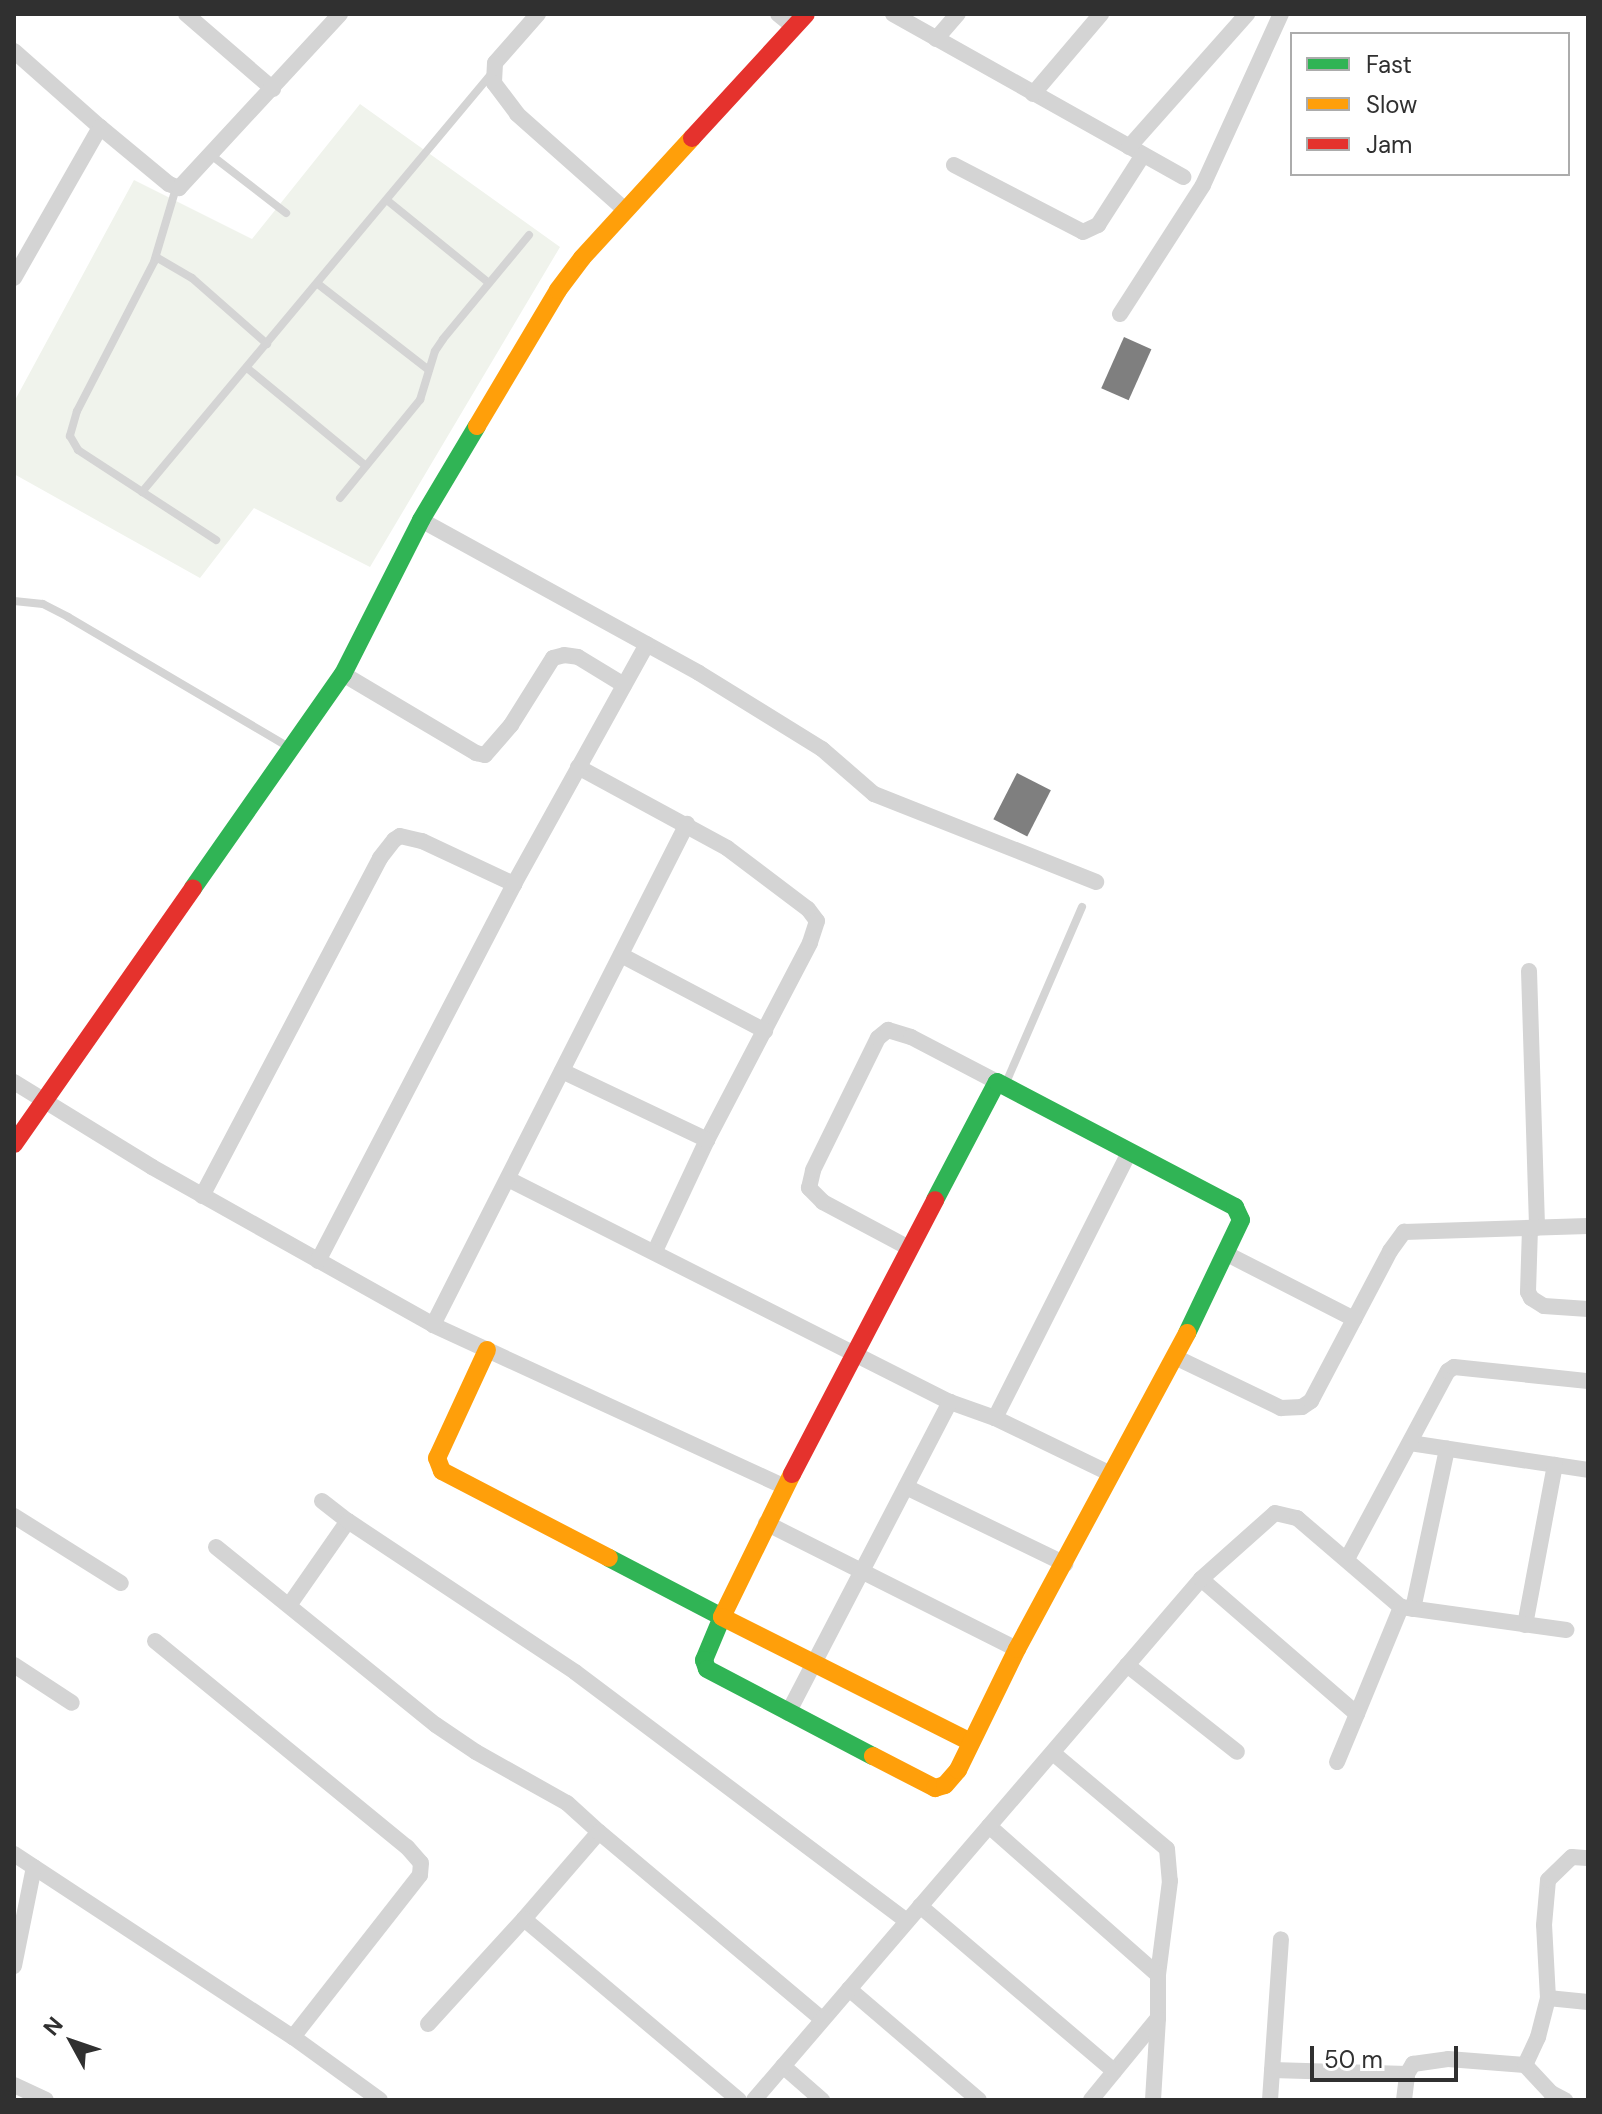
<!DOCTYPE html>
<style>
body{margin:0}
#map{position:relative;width:1602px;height:2114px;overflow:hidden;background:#fff;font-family:"DM Sans",sans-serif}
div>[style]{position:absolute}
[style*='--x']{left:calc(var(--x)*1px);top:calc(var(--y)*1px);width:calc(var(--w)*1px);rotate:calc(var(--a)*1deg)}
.green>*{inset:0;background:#f0f3ec}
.building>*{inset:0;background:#7f7f7f;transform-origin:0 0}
.lane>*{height:8px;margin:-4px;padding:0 4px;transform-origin:4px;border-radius:4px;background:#d4d4d4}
.street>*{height:16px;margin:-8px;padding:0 8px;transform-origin:8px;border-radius:8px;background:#d4d4d4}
.fast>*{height:18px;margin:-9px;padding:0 9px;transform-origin:9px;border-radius:9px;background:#30b455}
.slow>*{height:18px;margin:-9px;padding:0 9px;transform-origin:9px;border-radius:9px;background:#ff9f0a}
.jam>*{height:18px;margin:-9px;padding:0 9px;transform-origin:9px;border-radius:9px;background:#e5322d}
span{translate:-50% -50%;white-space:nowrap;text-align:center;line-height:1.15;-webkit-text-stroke:8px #fff;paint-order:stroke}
.frame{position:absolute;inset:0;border:16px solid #303030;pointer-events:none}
.legend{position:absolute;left:1290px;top:32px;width:280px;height:144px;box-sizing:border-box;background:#fff;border:2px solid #acacac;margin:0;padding:10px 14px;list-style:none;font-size:24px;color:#303030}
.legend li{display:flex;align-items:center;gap:16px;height:40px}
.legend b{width:40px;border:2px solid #acacac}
.north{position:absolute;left:32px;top:2002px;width:80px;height:80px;-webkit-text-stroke:6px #fff;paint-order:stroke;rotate:310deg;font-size:22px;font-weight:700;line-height:32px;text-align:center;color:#303030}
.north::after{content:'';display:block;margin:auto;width:28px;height:36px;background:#303030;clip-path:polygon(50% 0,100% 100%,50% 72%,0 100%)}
.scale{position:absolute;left:1310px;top:2046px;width:148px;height:36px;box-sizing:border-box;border:4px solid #303030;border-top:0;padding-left:10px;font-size:24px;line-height:28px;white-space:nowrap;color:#303030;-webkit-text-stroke:6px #fff;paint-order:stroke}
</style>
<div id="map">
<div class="green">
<i style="clip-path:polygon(360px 104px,560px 247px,370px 567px,254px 508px,200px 578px,14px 474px,14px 402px,134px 180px,252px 239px)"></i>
</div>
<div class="building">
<i style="left:1124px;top:337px;width:30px;height:56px;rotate:24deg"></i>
<i style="left:1017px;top:773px;width:38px;height:52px;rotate:27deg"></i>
</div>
<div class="lane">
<i style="--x:211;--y:155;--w:95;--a:37.7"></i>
<i style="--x:176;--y:188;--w:77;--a:106.6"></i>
<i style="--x:154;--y:262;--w:168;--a:117.3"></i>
<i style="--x:77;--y:411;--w:26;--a:106"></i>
<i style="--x:70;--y:436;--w:16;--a:60"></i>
<i style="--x:78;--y:450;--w:165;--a:33.1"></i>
<i style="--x:388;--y:201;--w:130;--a:39.1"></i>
<i style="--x:156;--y:257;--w:42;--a:30.3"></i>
<i style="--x:192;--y:278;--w:100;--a:41.3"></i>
<i style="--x:318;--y:284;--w:140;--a:37.8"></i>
<i style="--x:247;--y:368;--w:154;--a:39.5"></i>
<i style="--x:142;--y:492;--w:546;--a:-50.13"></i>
<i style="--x:340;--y:498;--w:127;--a:-50.8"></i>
<i style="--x:420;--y:400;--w:51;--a:-73"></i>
<i style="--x:435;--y:351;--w:14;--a:-56"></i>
<i style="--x:443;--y:339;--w:135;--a:-50.4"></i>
<i style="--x:14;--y:601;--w:29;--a:6"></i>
<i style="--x:43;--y:604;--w:28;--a:27"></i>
<i style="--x:68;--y:617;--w:258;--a:30.5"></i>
<i style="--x:1005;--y:1085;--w:194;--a:-66.6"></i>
</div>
<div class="street">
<i style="--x:186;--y:14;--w:115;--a:40.8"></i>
<i style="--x:538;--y:14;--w:65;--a:131.3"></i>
<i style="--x:495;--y:63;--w:20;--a:93"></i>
<i style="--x:494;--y:83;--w:39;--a:53"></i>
<i style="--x:517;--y:114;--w:144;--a:41.6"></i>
<i style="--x:778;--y:14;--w:21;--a:39"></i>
<i style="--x:893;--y:14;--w:333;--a:29.3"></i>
<i style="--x:936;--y:39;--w:33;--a:-49"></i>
<i style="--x:14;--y:51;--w:115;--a:41.5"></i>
<i style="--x:1033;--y:94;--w:105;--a:-49.6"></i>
<i style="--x:1129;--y:147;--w:178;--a:-48.4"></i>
<i style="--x:954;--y:165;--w:145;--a:27.4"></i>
<i style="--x:1083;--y:232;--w:17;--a:-25"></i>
<i style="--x:1098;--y:225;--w:83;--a:-57.3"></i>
<i style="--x:14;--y:278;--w:174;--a:-60.3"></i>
<i style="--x:100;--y:127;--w:89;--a:39.6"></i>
<i style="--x:169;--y:184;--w:11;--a:22"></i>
<i style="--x:179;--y:188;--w:237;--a:-47.2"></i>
<i style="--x:1120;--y:314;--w:153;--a:-57.2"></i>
<i style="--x:1203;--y:185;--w:188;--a:-65.5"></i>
<i style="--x:421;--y:520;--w:317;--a:28.8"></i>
<i style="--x:699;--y:673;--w:145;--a:31.7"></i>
<i style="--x:822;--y:749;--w:69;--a:40.9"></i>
<i style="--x:874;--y:794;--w:239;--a:21.6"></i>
<i style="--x:343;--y:674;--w:155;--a:30.7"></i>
<i style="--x:476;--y:753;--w:9;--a:13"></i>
<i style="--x:485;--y:755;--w:40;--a:-49"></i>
<i style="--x:511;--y:725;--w:79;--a:-57.9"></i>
<i style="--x:553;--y:658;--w:11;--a:-15"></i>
<i style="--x:564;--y:655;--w:14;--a:8"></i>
<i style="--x:578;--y:657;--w:54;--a:31.3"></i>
<i style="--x:578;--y:767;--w:170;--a:28.5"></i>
<i style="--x:727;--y:848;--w:101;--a:37"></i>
<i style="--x:808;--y:909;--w:15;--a:53"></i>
<i style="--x:817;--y:921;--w:23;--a:108"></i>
<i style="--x:810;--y:943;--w:222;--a:117.6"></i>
<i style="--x:707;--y:1140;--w:123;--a:115.1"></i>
<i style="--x:621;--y:955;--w:163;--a:27.8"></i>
<i style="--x:1529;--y:971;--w:257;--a:88.2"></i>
<i style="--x:562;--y:1071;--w:161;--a:25.4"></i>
<i style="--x:14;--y:1082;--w:162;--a:31.6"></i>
<i style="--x:152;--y:1167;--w:322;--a:29.3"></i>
<i style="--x:433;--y:1325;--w:387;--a:24.7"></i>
<i style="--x:508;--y:1179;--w:495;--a:26.8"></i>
<i style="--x:950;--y:1402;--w:48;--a:19.6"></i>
<i style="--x:995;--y:1418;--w:129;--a:25.8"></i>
<i style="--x:202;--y:1196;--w:382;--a:-62.2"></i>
<i style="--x:380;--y:858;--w:23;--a:-52"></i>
<i style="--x:394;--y:840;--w:7;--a:-34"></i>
<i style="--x:400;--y:836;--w:23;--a:13"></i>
<i style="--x:422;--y:841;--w:102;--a:25.1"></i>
<i style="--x:1530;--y:1228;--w:64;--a:91.8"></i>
<i style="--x:1528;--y:1292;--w:7;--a:63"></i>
<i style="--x:1531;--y:1298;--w:15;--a:32"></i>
<i style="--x:1544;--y:1306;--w:44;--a:3.9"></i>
<i style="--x:909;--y:1248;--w:98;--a:-151.9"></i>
<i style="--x:823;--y:1202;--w:20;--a:-135"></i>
<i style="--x:809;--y:1188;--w:18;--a:-77"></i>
<i style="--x:813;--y:1170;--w:147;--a:-63.8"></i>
<i style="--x:878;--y:1038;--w:13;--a:-39"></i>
<i style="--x:888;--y:1030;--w:24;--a:17"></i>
<i style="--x:911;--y:1037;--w:97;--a:27.6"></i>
<i style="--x:1227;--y:1254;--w:143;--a:27.1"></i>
<i style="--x:318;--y:1261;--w:425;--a:-62.5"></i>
<i style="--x:514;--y:884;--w:274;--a:-61"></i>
<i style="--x:433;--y:1325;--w:562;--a:-63.12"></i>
<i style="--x:1175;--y:1357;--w:118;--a:25.7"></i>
<i style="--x:1281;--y:1408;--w:21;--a:-3"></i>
<i style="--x:1302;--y:1407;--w:11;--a:-34"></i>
<i style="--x:1311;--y:1401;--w:170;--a:-62.2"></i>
<i style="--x:1390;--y:1251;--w:24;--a:-54"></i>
<i style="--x:1404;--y:1232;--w:184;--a:-1.9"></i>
<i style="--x:995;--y:1418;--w:299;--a:-63.2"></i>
<i style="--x:1410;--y:1443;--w:180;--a:8.6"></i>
<i style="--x:906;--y:1487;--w:177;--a:25.8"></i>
<i style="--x:322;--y:1501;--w:33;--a:38"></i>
<i style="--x:14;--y:1516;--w:126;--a:32.1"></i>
<i style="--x:766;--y:1523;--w:281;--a:26.7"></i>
<i style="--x:216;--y:1547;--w:283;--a:39"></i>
<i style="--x:436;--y:1725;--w:48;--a:34"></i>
<i style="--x:476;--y:1752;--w:104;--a:29.3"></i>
<i style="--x:567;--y:1803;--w:43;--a:42.2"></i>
<i style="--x:599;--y:1832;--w:115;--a:130.8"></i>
<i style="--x:524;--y:1919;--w:281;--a:40.1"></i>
<i style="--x:1347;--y:1559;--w:213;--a:-61.8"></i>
<i style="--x:1448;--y:1371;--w:7;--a:-34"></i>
<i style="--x:1454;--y:1367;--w:135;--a:6"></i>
<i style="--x:1201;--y:1579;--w:206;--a:40.9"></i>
<i style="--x:1357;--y:1714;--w:52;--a:112.6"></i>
<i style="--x:290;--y:1604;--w:101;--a:-55.1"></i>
<i style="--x:348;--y:1521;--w:273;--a:33.6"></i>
<i style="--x:575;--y:1672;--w:415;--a:36.9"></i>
<i style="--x:1413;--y:1609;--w:164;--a:-78"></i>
<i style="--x:1525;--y:1625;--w:163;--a:-79.4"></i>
<i style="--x:155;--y:1641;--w:325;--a:39.3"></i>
<i style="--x:407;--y:1847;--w:21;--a:49"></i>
<i style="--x:421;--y:1863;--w:12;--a:95"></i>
<i style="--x:420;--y:1875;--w:206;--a:128.1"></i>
<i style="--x:14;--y:1665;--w:69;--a:33.2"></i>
<i style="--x:1127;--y:1665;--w:140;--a:38.3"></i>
<i style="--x:788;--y:1713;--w:351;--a:-62.5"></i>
<i style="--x:1357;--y:1714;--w:116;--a:-67.6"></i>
<i style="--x:1053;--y:1753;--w:149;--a:40.1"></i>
<i style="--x:1167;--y:1849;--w:32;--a:85"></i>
<i style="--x:1170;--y:1881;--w:95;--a:97.3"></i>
<i style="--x:989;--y:1826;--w:225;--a:41.4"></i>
<i style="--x:1158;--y:1975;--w:43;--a:90"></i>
<i style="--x:1158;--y:2018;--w:106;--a:129.3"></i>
<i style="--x:599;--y:1832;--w:291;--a:40"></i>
<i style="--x:14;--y:1854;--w:334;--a:33.3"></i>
<i style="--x:293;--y:2037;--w:107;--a:35.9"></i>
<i style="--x:920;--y:1906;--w:255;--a:40.4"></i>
<i style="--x:14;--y:1966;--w:101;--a:-78.6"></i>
<i style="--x:849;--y:1989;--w:171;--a:40.5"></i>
<i style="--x:1548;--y:1998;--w:40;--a:5.7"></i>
<i style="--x:428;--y:2024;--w:142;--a:-47.6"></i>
<i style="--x:1525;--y:2065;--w:31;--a:-65"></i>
<i style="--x:1538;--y:2037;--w:40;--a:-75.6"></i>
<i style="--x:1548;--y:1998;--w:73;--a:-93.1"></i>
<i style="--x:1544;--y:1925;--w:45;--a:-84.9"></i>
<i style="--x:1548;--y:1880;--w:33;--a:-44"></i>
<i style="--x:1572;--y:1857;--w:16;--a:4"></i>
<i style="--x:783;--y:2066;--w:52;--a:41.1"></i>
<i style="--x:1272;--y:2070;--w:135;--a:1.7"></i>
<i style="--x:14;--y:2085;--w:35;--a:25"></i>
<i style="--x:754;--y:2100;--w:686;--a:-49.37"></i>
<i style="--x:1201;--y:1579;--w:99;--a:-41.7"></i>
<i style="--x:1275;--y:1513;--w:23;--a:13"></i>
<i style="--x:1297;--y:1518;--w:137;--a:40.6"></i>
<i style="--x:1401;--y:1607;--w:167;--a:7.9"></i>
<i style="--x:1153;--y:2100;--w:82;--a:-86.5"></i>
<i style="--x:1270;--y:2100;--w:161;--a:-86.1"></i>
<i style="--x:1404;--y:2100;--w:26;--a:-83"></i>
<i style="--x:1407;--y:2074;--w:12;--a:-59"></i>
<i style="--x:1413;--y:2064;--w:35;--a:-8"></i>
<i style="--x:1448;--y:2059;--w:77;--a:4.5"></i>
<i style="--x:1525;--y:2065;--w:38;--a:47"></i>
<i style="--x:1551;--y:2093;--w:16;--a:27"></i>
</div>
<div class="fast">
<i style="--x:193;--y:888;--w:261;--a:-55"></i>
<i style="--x:343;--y:674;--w:173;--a:-63.1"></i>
<i style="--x:421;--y:520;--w:109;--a:-59.2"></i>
<i style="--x:935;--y:1200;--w:133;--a:-62.3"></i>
<i style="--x:997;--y:1082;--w:269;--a:27.7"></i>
<i style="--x:1235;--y:1207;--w:14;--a:65"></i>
<i style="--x:1241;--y:1220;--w:125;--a:115.5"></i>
<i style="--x:609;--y:1558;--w:127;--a:27.6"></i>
<i style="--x:722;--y:1617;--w:47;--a:112.7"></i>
<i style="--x:704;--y:1660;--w:9;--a:72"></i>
<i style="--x:707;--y:1669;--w:187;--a:27.7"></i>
</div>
<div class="slow">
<i style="--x:477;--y:426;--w:158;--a:-59.2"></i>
<i style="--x:558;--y:290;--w:40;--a:-53"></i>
<i style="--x:582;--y:258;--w:163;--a:-47.5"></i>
<i style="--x:487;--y:1350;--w:119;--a:114.8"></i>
<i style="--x:437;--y:1458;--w:14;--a:69"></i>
<i style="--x:442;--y:1471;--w:188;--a:27.5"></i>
<i style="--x:792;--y:1474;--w:159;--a:116.1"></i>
<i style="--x:722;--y:1617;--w:278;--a:26.7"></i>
<i style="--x:873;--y:1756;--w:70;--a:27.3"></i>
<i style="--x:935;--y:1788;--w:10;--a:-17"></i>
<i style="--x:945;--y:1785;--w:20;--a:-49"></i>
<i style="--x:958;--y:1770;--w:135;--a:-64"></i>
<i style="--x:1017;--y:1649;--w:359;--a:-61.7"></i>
</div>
<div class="jam">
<i style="--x:692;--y:138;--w:168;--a:-47.4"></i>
<i style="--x:14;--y:1144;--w:312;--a:-55"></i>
<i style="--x:792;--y:1474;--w:309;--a:-62.4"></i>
</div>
<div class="frame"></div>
<ul class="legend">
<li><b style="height:10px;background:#30b455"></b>Fast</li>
<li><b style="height:10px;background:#ff9f0a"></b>Slow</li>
<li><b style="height:10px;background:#e5322d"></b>Jam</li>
</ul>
<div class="north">N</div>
<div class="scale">50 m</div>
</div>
